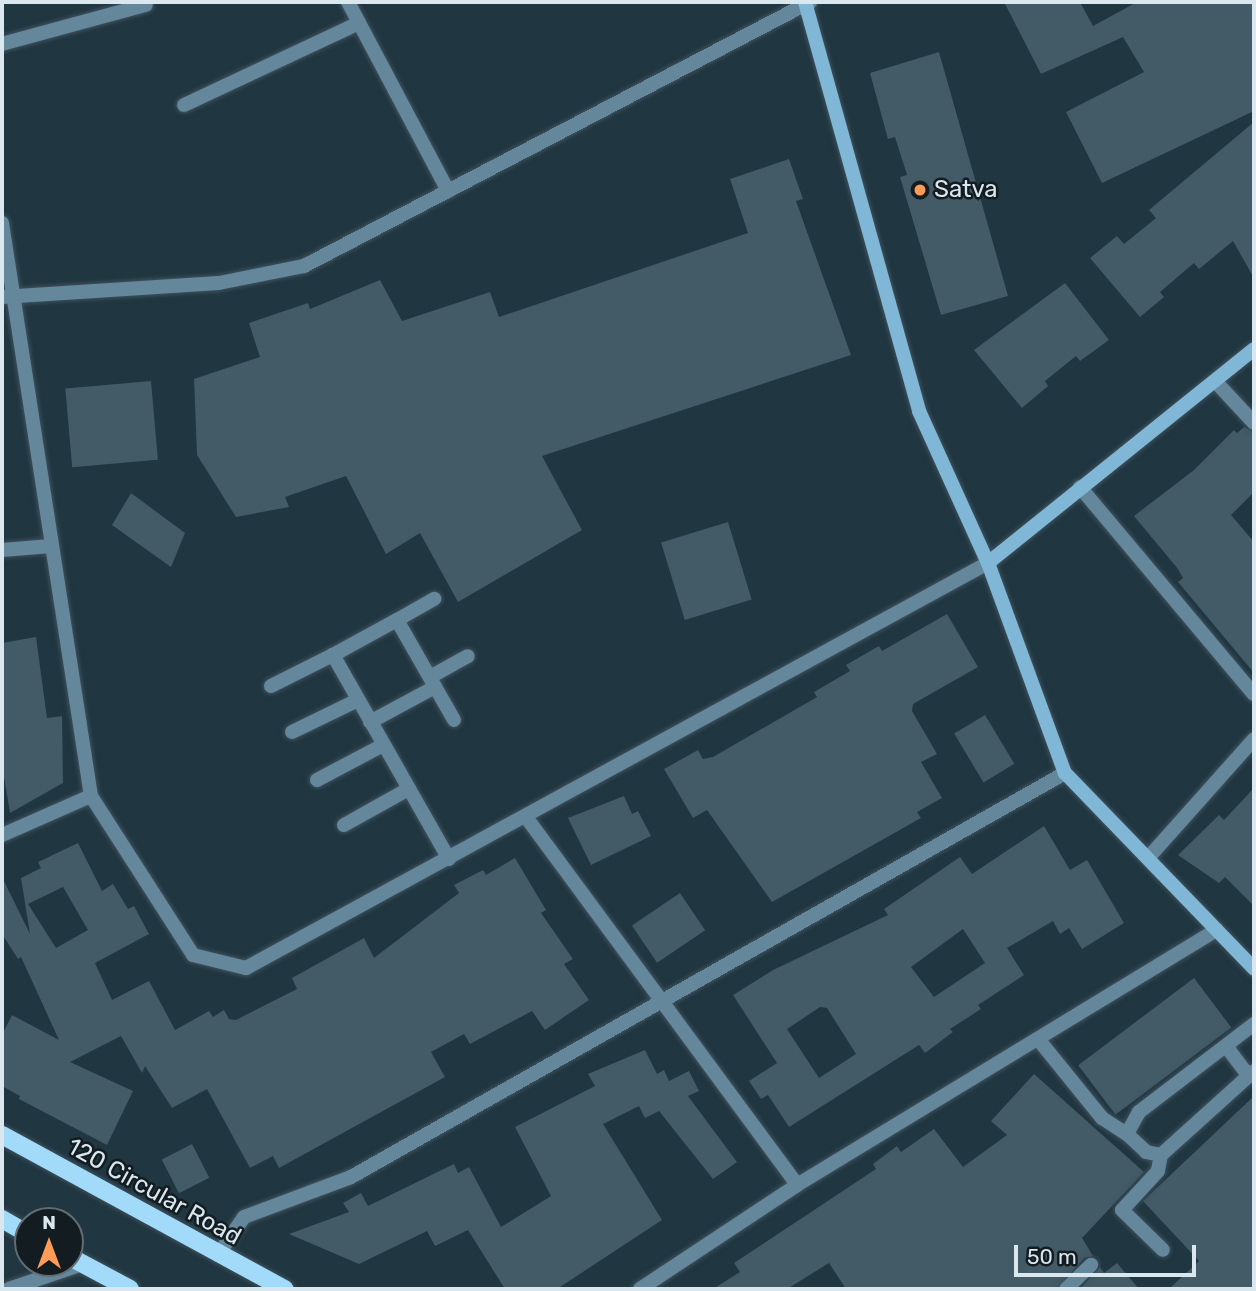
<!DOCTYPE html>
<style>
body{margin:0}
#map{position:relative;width:1256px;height:1291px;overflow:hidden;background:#203641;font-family:Rubik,sans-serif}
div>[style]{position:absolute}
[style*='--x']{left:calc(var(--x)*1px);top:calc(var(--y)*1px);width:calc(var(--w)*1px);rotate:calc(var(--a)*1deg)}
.building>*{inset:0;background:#435a67;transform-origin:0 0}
.roads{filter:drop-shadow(0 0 2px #3e525d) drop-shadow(0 0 2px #3e525d)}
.street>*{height:14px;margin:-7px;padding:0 7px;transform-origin:7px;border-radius:7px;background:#65879b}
.secondary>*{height:14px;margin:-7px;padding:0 7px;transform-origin:7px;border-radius:7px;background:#80b7d6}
.primary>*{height:18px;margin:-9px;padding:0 9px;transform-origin:9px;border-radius:9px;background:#a2dbfa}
.dots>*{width:19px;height:19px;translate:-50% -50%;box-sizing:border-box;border:4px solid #121c21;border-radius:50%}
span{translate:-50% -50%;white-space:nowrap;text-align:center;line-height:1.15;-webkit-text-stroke:5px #121c21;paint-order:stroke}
.poi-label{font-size:24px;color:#dae7ef}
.left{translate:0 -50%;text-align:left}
.street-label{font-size:24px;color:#dae7ef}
.frame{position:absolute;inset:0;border:4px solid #dae7ef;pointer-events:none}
.north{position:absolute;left:14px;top:1207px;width:70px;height:70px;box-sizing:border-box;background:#121c21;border:2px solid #626d73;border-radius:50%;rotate:0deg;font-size:19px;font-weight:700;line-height:28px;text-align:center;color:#dae7ef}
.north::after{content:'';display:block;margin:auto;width:24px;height:32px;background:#fe9b58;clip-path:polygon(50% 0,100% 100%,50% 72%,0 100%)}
.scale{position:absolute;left:1014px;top:1245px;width:182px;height:32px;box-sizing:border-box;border:4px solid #dae7ef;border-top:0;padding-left:9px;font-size:21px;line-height:24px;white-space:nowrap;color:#dae7ef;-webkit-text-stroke:5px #121c21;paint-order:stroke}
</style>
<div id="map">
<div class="building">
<i style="clip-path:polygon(1004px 2px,1080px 2px,1093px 26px,1137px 2px,1254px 2px,1254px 111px,1102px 183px,1066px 112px,1144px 72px,1123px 37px,1041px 74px)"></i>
<i style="clip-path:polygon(939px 52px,1008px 296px,941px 315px,900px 177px,907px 175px,895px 137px,888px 139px,870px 73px)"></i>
<i style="clip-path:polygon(1254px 122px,1254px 278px,1233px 241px,1199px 269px,1194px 263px,1160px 292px,1164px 297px,1140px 317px,1090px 258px,1117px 236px,1124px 244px,1156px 218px,1149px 210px)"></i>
<i style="clip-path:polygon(789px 159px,803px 199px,796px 201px,851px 355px,542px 456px,582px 530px,458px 602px,420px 533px,386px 554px,346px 476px,285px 497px,289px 507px,236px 517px,197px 455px,194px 379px,260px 357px,249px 323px,308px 303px,310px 309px,380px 280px,402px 321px,490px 292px,499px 317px,748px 233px,730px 179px)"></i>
<i style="clip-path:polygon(1065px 283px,1109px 340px,1080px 361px,1076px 356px,1045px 381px,1048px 386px,1022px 408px,974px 350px)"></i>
<i style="left:151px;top:381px;width:79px;height:86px;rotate:85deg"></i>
<i style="clip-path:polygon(1244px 427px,1254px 432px,1254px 492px,1231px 515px,1254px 542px,1254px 673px,1178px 582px,1183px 578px,1178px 569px,1134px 516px,1194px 470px,1234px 430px,1237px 433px)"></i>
<i style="clip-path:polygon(131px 493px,185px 533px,171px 567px,112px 525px)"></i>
<i style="left:728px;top:522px;width:81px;height:70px;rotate:73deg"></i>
<i style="clip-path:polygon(947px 614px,978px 667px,913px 704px,912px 711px,937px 754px,921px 762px,942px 798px,917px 812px,921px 818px,772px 902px,707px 810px,693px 818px,664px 769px,698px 750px,703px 759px,713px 757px,817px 697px,814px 692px,850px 671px,846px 665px,879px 646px,882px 651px)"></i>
<i style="clip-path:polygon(36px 637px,47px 718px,62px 716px,63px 783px,10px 813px,2px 765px,2px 643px)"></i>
<i style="left:985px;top:715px;width:57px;height:36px;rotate:59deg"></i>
<i style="clip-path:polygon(1254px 788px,1254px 906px,1225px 877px,1219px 883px,1178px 855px,1219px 815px,1224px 820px)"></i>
<i style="clip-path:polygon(624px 796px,632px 814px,638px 811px,651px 836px,591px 865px,568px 818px)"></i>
<i style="clip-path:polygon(evenodd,1044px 826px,1070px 870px,1087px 860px,1124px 923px,1082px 949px,1069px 928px,1060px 934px,1053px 921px,1007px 948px,1024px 975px,978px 1005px,981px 1009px,950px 1029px,953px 1032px,925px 1053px,919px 1045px,789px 1127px,768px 1095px,761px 1099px,749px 1081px,777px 1063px,733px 995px,773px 970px,888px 915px,884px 909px,960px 857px,972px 874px,1044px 826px,963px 929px,985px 963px,934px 997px,911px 967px,963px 929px,1044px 826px,820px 1007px,827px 1008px,856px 1054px,819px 1078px,787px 1029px,820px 1007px)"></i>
<i style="clip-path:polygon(evenodd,78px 843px,102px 891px,113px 884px,128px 909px,134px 906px,149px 934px,95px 963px,112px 1000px,149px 981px,175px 1030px,209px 1011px,213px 1017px,224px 1010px,229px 1019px,236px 1020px,297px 989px,292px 978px,364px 938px,374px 958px,459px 893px,454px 885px,483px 870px,486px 875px,515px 858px,546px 910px,541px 913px,573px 959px,564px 964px,589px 1000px,545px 1030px,532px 1011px,470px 1044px,464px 1034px,431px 1052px,445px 1077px,279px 1168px,273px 1156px,250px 1168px,207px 1089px,172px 1108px,145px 1066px,142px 1073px,121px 1036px,70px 1062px,133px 1091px,107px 1145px,19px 1099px,20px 1096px,2px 1086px,2px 1035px,12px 1015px,59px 1040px,21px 957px,18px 959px,2px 934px,2px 877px,30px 934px,21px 878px,41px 868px,38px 862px,78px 843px,63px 887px,88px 930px,56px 948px,28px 904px,63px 887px)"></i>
<i style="left:680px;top:893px;width:45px;height:58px;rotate:56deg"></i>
<i style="left:1194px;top:978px;width:62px;height:145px;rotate:53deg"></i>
<i style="clip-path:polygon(645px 1050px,657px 1074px,664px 1070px,669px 1081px,689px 1071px,699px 1091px,688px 1096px,737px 1162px,713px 1179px,659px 1111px,645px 1118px,639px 1106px,603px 1124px,662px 1220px,557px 1289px,505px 1289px,468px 1230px,435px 1246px,427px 1231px,359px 1264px,289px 1234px,349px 1212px,343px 1203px,361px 1193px,368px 1206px,454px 1164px,458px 1173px,469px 1167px,501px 1227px,551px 1196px,515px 1127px,595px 1086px,588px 1074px)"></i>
<i style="clip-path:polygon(1034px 1074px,1144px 1172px,1082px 1238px,1093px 1256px,1084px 1258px,1057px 1289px,846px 1289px,829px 1263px,787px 1289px,713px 1289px,740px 1272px,734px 1263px,876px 1169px,873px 1164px,897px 1146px,901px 1152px,934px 1129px,963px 1167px,1007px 1135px,991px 1121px)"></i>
<i style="clip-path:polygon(1254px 1096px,1254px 1289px,1169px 1289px,1199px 1261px,1143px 1201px)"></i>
<i style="left:192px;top:1144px;width:38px;height:34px;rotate:63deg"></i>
<i style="clip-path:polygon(1117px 1263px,1139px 1289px,1080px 1289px,1100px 1267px,1104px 1273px)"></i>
</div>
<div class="roads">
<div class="street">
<i style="--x:348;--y:2;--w:214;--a:62.1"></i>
<i style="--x:2;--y:44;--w:149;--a:-15.2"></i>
<i style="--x:184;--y:105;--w:193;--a:-25.1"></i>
<i style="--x:2;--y:223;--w:580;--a:81.17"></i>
<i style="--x:91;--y:796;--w:189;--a:57.3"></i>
<i style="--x:193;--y:955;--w:55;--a:13.8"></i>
<i style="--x:246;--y:968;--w:845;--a:-28.63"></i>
<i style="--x:2;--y:297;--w:217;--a:-3.7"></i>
<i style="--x:219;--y:283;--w:87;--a:-11.3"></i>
<i style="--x:304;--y:266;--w:571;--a:-27.55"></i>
<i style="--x:1215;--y:381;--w:57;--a:47.1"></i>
<i style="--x:1080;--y:487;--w:270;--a:50"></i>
<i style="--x:2;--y:550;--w:49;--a:-4.7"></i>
<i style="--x:397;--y:620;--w:43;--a:-29.6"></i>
<i style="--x:430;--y:677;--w:43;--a:-28.9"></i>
<i style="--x:271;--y:686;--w:69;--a:-26.6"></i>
<i style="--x:370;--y:722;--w:74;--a:-28.3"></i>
<i style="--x:292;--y:732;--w:73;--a:-25.9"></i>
<i style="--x:317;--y:780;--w:75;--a:-27.9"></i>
<i style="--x:526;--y:817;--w:457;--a:53.6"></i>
<i style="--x:344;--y:825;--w:72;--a:-29.1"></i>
<i style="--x:2;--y:835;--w:97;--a:-23.7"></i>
<i style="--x:1148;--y:858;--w:159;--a:-48.3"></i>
<i style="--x:449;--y:859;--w:235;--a:-119.6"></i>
<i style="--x:333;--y:655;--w:73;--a:-28.7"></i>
<i style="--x:397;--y:620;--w:115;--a:60.3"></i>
<i style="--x:1254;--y:1024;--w:145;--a:142.6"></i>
<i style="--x:1139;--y:1112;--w:25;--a:119"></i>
<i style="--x:1127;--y:1134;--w:26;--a:43"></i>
<i style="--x:1146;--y:1152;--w:15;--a:11"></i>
<i style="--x:1161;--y:1155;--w:125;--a:-42.1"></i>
<i style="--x:1038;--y:1039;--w:102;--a:51"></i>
<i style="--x:1102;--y:1118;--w:30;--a:33"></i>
<i style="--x:1226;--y:1046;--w:38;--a:53"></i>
<i style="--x:1161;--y:1155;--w:16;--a:101"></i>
<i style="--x:1158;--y:1171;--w:53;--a:132.7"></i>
<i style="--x:1122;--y:1210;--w:57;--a:44.3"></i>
<i style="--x:218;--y:1255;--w:46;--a:-55.6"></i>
<i style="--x:244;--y:1217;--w:114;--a:-20.5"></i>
<i style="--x:351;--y:1177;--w:820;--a:-29.5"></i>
<i style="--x:9;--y:1289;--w:78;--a:-18.7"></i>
<i style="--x:640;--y:1289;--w:188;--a:-33.5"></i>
<i style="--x:797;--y:1185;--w:491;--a:-31.3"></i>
<i style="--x:1066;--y:1289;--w:35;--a:-44"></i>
</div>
<div class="secondary">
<i style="--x:805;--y:2;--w:425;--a:74.4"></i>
<i style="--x:919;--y:411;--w:167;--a:65.6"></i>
<i style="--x:988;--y:563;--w:341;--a:-38.8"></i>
<i style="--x:988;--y:563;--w:224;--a:69.9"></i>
<i style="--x:1065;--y:773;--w:272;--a:46"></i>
</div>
<div class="primary">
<i style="--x:2;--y:1135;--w:322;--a:28.6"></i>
<i style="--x:2;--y:1219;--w:30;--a:30"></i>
<i style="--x:70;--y:1257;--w:68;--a:28.1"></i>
</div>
</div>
<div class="dots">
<i style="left:920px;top:190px;background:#fe9b58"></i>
</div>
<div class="poi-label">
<span class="left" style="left:934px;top:190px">Satva</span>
</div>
<div class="street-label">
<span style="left:154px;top:1192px;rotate:29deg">120 Circular Road</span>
</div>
<div class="frame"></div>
<div class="north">N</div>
<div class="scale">50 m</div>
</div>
